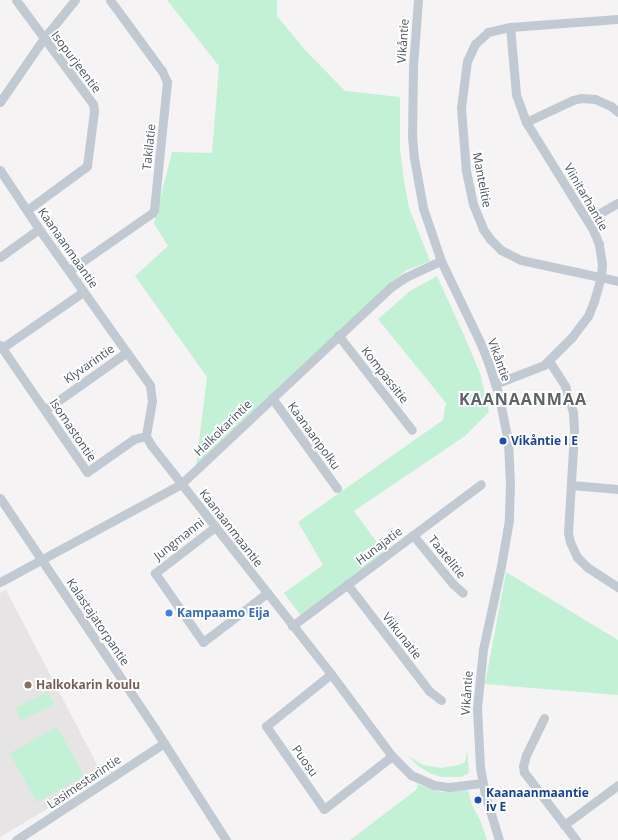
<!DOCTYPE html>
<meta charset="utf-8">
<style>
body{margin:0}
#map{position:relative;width:618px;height:840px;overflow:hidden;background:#f5f3f3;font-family:"Open Sans",sans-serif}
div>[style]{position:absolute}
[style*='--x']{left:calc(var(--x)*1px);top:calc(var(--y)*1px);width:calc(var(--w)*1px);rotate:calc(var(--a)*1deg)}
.education>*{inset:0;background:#e6e4e5}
.green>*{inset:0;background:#c3f1d5;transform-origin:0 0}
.minor>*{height:9px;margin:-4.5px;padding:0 4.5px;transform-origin:4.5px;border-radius:4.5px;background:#c1cad2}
.dots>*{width:11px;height:11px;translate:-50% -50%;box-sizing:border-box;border:2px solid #fff;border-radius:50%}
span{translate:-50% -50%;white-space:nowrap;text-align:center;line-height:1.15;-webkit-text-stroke:4px #fff;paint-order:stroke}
.street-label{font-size:12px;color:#4a5661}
.transit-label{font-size:12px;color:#164399;font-weight:700}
.left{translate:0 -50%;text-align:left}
.shop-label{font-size:12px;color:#366cbe;font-weight:700}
.education-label{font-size:12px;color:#785e54;font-weight:700}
.district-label{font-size:16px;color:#5f6368;font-weight:700;letter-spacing:1px}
</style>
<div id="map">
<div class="education">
<i style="clip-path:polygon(6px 590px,103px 776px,0 837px,0 593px)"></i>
</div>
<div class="green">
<i style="clip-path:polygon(167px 0,277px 0,277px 16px,306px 51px,345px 91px,400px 97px,400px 149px,404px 181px,409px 208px,430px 261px,405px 271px,196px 466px,207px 377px,135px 276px,168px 246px,154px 224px,172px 152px,212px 153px,219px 66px)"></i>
<i style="clip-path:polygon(437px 276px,463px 333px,480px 373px,489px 412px,465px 436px,354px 511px,384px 552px,301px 616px,284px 593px,323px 565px,298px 522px,443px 420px,446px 403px,378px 319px,410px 291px)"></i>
<i style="clip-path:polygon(506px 572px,618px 640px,618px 695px,485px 684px)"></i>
<i style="left:48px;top:692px;width:14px;height:36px;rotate:65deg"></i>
<i style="left:57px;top:727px;width:56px;height:54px;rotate:61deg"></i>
<i style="clip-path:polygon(467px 751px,469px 772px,467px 774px,461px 777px,441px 777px,430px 773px,418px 766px,408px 756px,423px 765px,441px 768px,459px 765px,465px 762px)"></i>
<i style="clip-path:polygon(418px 784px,441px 792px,468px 790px,472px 805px,481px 822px,487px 840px,350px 840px,416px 790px)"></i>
</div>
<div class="minor">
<i style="--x:16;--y:0;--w:129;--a:53.5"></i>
<i style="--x:93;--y:104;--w:7;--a:82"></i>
<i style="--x:94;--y:111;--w:55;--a:97.3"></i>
<i style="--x:87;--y:166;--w:74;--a:143.7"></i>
<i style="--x:418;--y:0;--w:67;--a:94.3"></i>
<i style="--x:413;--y:67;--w:69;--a:90.8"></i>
<i style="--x:412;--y:136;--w:22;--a:85"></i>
<i style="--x:414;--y:158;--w:51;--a:79.8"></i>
<i style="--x:423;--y:208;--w:56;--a:71.2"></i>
<i style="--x:441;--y:261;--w:90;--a:64.3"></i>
<i style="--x:480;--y:342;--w:22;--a:68"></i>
<i style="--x:488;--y:362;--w:32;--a:72"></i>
<i style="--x:498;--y:392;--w:50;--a:78.5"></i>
<i style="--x:508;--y:441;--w:44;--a:87.4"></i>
<i style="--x:510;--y:485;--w:35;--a:92"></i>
<i style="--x:509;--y:520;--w:47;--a:99.9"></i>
<i style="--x:501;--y:566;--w:85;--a:102.2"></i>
<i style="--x:483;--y:649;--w:59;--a:95.8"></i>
<i style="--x:477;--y:708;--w:59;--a:87.1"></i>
<i style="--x:480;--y:767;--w:27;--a:80"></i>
<i style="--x:485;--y:794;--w:48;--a:73.1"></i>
<i style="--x:618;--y:19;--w:108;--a:175.8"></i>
<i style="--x:510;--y:27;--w:23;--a:167"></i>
<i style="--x:488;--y:32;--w:18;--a:137"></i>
<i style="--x:475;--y:44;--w:19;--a:115"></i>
<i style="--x:467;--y:61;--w:47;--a:97.3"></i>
<i style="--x:461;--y:108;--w:63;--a:85.5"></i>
<i style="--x:466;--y:171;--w:34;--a:78"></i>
<i style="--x:473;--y:204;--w:27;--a:68"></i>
<i style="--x:483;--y:229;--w:12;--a:55"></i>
<i style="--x:490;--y:239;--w:16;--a:45"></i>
<i style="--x:501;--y:250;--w:22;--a:27"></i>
<i style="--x:521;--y:260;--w:99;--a:12.2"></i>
<i style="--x:0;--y:102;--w:78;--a:-55.5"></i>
<i style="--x:44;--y:38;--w:49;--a:-50.8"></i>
<i style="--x:526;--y:122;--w:52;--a:-25.1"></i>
<i style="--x:573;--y:100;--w:8;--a:-14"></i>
<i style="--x:581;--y:98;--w:14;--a:4"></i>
<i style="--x:595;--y:99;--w:17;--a:24"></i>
<i style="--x:611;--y:106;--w:9;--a:41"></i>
<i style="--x:0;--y:170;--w:71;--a:56.5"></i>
<i style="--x:39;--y:229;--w:191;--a:54.6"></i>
<i style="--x:150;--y:385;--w:16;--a:83"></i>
<i style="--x:152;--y:401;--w:36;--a:100"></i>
<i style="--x:146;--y:436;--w:10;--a:61"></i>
<i style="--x:151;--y:445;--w:291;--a:51.8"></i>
<i style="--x:331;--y:674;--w:102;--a:53.4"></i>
<i style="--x:392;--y:756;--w:27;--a:45"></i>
<i style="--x:411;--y:775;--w:25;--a:23"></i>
<i style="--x:434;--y:785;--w:15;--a:8"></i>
<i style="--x:449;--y:787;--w:34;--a:-7"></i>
<i style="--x:588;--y:220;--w:34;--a:-30"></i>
<i style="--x:0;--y:257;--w:48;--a:-35.7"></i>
<i style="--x:70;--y:270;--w:100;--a:-34.8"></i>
<i style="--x:152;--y:213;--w:4;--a:-56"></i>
<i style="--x:154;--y:210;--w:129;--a:-84.2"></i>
<i style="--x:167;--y:82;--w:12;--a:-114"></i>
<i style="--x:162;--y:71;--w:88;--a:-126.2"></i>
<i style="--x:338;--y:335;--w:120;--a:52.1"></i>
<i style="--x:0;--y:345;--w:154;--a:55.6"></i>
<i style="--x:87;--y:472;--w:57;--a:-35.1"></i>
<i style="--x:134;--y:439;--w:12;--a:-14"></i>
<i style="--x:2;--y:348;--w:98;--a:-34.7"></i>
<i style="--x:549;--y:361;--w:30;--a:57"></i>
<i style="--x:565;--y:386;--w:27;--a:73"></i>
<i style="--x:573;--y:412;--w:20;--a:87"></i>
<i style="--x:574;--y:432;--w:101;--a:93.4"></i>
<i style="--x:568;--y:533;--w:9;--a:77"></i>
<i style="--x:570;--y:542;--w:17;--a:65"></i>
<i style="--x:577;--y:557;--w:14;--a:45"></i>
<i style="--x:587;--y:567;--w:37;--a:33"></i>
<i style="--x:495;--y:384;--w:53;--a:-21.2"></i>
<i style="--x:544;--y:365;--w:40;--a:-45"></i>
<i style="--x:572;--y:337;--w:26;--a:-53"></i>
<i style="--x:588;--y:316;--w:16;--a:-68"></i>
<i style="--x:594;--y:301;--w:25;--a:-74"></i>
<i style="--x:601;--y:277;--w:13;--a:-86"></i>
<i style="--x:602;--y:264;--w:20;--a:-99"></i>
<i style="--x:599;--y:244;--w:15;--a:-113"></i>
<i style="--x:593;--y:230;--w:127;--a:-121.8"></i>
<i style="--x:526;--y:122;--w:30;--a:-110"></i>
<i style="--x:516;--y:94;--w:67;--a:-95.1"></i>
<i style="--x:272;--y:398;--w:111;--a:54.2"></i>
<i style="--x:45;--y:410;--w:100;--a:-35.3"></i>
<i style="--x:571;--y:485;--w:47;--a:4.9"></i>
<i style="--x:0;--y:498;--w:278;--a:56.1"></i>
<i style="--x:155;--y:729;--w:132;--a:57.4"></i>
<i style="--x:215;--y:527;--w:76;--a:142.5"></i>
<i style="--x:155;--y:573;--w:84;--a:55.2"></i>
<i style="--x:203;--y:642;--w:81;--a:-37.4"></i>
<i style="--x:413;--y:535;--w:63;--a:50.8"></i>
<i style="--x:453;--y:584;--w:13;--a:42"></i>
<i style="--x:0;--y:582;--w:206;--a:-28.4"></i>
<i style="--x:181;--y:484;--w:288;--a:-43.2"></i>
<i style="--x:391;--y:287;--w:18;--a:-34"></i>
<i style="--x:406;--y:277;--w:38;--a:-25"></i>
<i style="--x:347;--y:584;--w:135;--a:52.5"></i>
<i style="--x:429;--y:691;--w:15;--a:37"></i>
<i style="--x:292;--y:626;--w:236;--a:-36.9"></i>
<i style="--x:331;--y:674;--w:83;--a:141.3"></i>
<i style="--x:266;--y:726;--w:101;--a:55.1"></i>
<i style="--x:324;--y:809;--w:86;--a:-37.9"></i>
<i style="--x:544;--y:718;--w:41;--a:115.9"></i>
<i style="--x:526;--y:755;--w:11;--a:105"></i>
<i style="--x:523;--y:766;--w:6;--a:81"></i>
<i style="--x:524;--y:772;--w:86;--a:52.6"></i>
<i style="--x:564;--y:825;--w:67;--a:-36.5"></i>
<i style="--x:16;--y:840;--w:177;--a:-33.2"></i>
</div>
<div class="dots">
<i style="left:503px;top:441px;background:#1a4fb4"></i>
<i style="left:169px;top:613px;background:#3f7fe0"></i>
<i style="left:28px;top:685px;background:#8d6e63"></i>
<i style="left:478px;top:800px;background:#1a4fb4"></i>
</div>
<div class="street-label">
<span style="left:403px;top:41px;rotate:-86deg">Vikåntie</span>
<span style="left:76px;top:62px;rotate:53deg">Isopurjeentie</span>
<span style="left:149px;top:147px;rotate:-84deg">Takilatie</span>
<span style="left:482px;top:180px;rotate:79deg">Mantelitie</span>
<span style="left:586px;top:197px;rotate:60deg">Viinitarhantie</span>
<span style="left:68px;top:248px;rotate:55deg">Kaanaanmaantie</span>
<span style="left:499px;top:360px;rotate:70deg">Vikåntie</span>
<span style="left:89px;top:364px;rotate:-35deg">Klyvarintie</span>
<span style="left:385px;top:375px;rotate:52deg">Kompassitie</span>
<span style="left:223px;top:428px;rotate:-44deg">Halkokarintie</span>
<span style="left:73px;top:430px;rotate:56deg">Isomastontie</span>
<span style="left:314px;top:436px;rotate:54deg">Kaanaanpolku</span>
<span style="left:231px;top:528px;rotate:52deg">Kaanaanmaantie</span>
<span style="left:179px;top:539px;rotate:-38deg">Jungmanni</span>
<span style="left:379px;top:546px;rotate:-37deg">Hunajatie</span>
<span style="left:447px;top:557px;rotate:51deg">Taatelitie</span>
<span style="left:98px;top:622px;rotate:56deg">Kalastajatorpantie</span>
<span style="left:402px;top:636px;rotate:52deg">Viikunatie</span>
<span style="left:467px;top:693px;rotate:-86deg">Vikåntie</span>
<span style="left:305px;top:761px;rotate:55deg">Puosu</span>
<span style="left:84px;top:782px;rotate:-34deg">Lasimestarintie</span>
</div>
<div class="transit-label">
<span class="left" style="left:511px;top:441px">Vikåntie I E</span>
<span class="left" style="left:486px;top:800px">Kaanaanmaantie<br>iv E</span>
</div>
<div class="shop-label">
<span class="left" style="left:177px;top:613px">Kampaamo Eija</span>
</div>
<div class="education-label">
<span class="left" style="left:36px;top:685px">Halkokarin koulu</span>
</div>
<div class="district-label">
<span style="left:523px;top:399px">KAANAANMAA</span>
</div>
</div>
